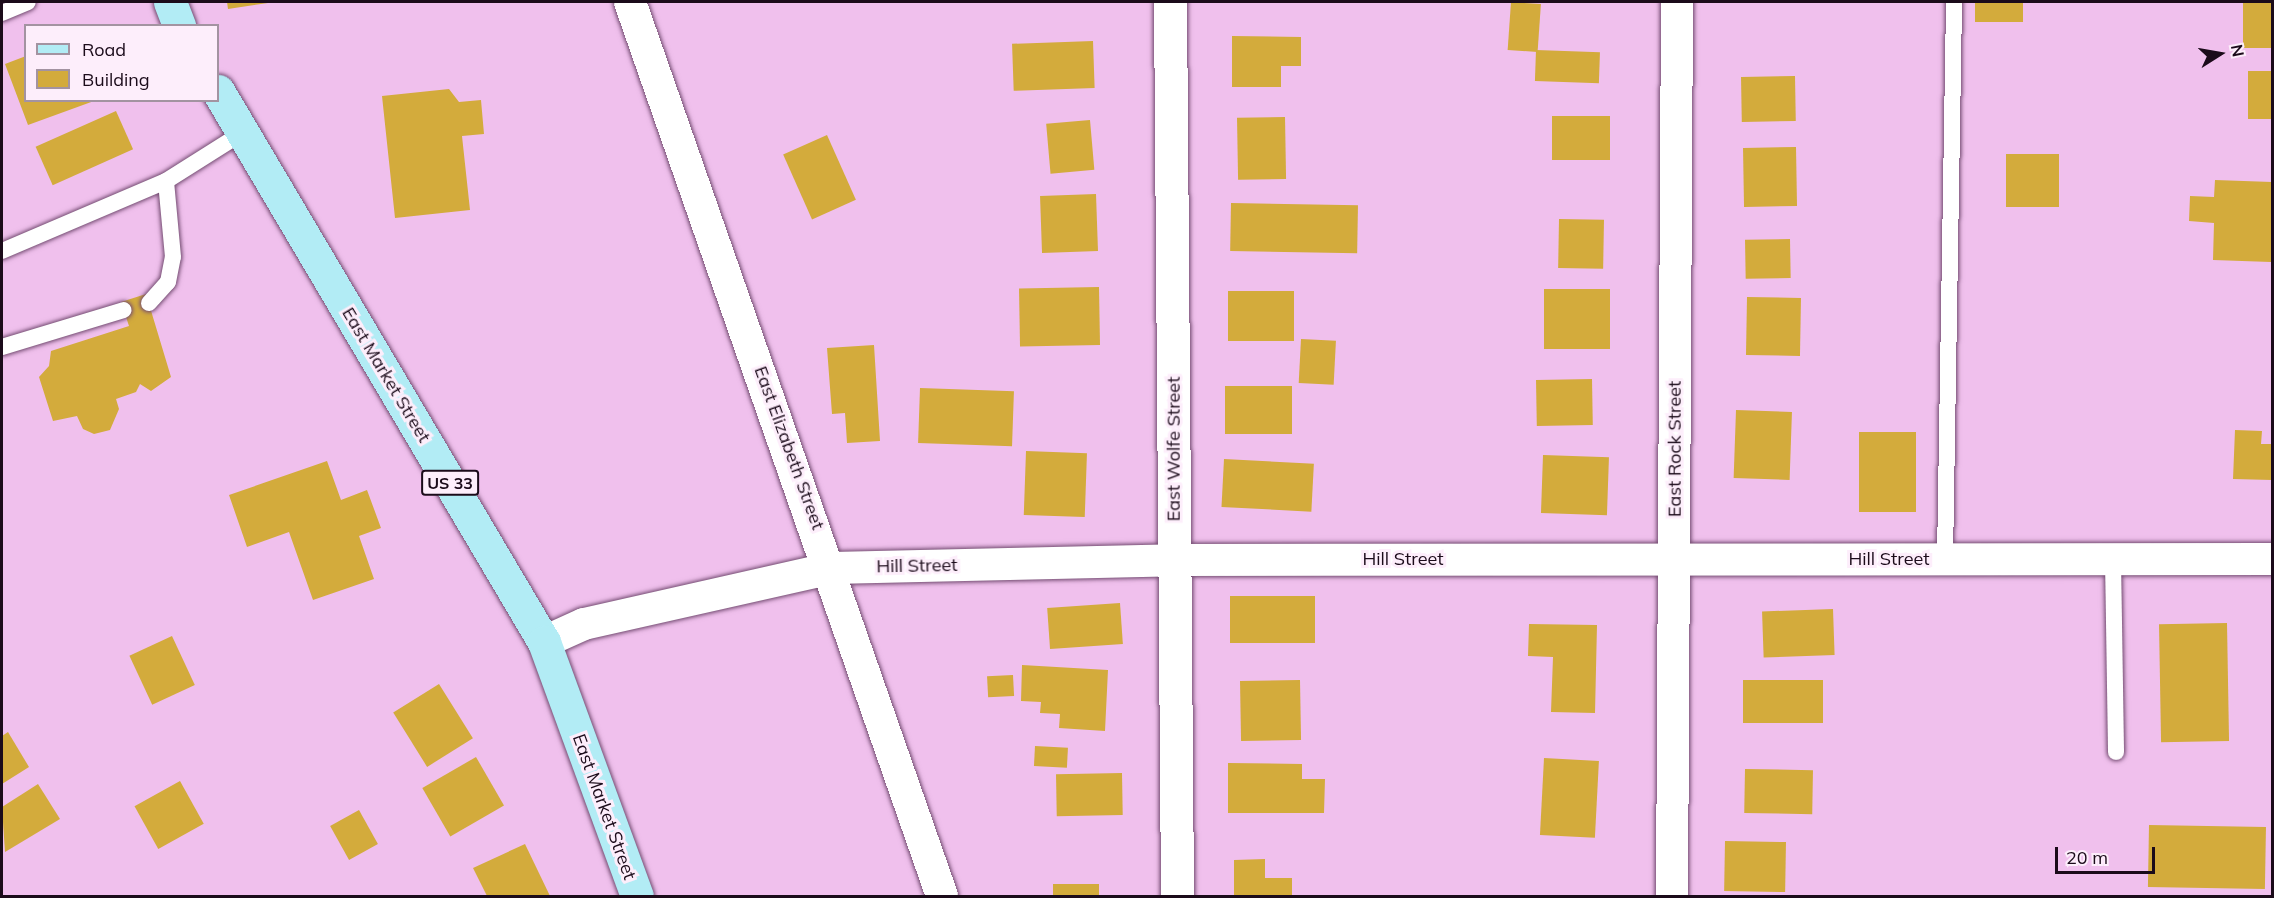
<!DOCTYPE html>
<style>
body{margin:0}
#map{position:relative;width:2274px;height:898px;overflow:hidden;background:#f0c0ed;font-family:Mulish,sans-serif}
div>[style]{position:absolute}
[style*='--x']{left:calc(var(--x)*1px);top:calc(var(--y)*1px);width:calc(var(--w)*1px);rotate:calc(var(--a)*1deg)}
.building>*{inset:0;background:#d3ab3c;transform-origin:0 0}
.roads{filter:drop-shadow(0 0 2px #744c72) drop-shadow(0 0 2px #744c72)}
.service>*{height:16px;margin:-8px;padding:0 8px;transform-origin:8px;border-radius:8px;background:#fff}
.minor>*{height:32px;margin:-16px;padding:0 16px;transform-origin:16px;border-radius:16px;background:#fff}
.tertiary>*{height:33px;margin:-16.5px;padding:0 16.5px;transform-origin:16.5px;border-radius:16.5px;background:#fff}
.primary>*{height:33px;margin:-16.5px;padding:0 16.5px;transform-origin:16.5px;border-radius:16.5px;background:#b2ecf5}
span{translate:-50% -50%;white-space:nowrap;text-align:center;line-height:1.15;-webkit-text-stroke:6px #fdeefb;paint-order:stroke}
.shield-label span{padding:2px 4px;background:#fdeefb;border:2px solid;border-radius:4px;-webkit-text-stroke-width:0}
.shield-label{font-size:16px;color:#1b0b1a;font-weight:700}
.street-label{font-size:18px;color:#1b0b1a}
.frame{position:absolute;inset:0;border:3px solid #1b0b1a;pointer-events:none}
.legend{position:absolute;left:24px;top:24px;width:195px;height:78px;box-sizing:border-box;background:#fdeefb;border:2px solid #a393a1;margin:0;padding:8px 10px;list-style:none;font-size:18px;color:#1b0b1a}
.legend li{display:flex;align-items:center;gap:12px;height:30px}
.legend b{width:30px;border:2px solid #a393a1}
.north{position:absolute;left:2190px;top:24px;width:60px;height:60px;-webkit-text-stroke:4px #fdeefb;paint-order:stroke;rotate:79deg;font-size:16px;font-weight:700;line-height:24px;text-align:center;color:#1b0b1a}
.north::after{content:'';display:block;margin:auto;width:21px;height:27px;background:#1b0b1a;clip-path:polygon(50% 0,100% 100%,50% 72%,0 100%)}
.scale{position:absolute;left:2055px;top:847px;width:100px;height:27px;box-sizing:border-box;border:3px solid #1b0b1a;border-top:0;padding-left:8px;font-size:18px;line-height:21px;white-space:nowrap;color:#1b0b1a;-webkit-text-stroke:4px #fdeefb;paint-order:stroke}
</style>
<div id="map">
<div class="building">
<i style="clip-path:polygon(227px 2px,268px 2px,268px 3px,228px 9px)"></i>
<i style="left:1511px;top:2px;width:30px;height:48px;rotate:4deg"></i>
<i style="left:1975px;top:2px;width:48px;height:20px"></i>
<i style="left:2243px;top:2px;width:29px;height:46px"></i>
<i style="clip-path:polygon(1232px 36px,1301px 37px,1301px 66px,1281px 66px,1281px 87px,1232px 87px)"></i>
<i style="left:1093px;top:41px;width:47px;height:81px;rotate:88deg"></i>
<i style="left:1536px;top:50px;width:64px;height:31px;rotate:2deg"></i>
<i style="clip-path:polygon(26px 56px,26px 100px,94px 101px,28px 125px,5px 64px)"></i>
<i style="left:2272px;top:71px;width:48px;height:24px;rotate:90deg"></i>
<i style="left:1795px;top:76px;width:45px;height:54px;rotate:89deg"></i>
<i style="clip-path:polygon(449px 89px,459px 102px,481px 100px,484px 134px,462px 136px,470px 210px,395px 218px,382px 96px)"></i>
<i style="left:116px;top:111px;width:42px;height:88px;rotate:66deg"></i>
<i style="left:1552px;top:116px;width:58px;height:44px"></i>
<i style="left:1285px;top:117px;width:62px;height:48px;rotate:89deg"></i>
<i style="left:1090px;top:120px;width:50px;height:44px;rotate:85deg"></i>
<i style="left:827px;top:135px;width:71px;height:48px;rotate:66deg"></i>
<i style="left:1796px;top:147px;width:59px;height:53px;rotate:89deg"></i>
<i style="left:2006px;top:154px;width:53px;height:53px"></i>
<i style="clip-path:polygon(2215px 180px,2272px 182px,2271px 262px,2213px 260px,2214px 223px,2189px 221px,2190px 196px,2214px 197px)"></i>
<i style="left:1096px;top:194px;width:57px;height:56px;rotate:88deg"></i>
<i style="left:1231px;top:203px;width:127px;height:48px;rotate:1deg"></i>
<i style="left:1559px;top:219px;width:45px;height:49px;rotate:1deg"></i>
<i style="left:1790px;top:239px;width:39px;height:45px;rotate:89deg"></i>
<i style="left:1099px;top:287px;width:58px;height:80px;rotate:89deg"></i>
<i style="left:1544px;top:289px;width:66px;height:60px"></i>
<i style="left:1294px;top:291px;width:50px;height:66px;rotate:90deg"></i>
<i style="clip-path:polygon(146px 294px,171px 377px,151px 391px,140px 384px,136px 392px,116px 399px,119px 409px,110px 430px,94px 434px,83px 429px,77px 416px,53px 421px,39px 377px,49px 366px,51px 351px,129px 326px,121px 302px)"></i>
<i style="left:1747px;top:297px;width:54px;height:58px;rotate:1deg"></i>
<i style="left:1301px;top:339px;width:35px;height:44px;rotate:3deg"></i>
<i style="clip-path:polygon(874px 345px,880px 441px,847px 443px,845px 413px,832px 414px,827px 348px)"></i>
<i style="left:1592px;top:379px;width:46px;height:56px;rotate:89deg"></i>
<i style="left:1225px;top:386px;width:67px;height:48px"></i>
<i style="left:920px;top:388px;width:94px;height:55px;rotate:2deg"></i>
<i style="left:1736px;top:410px;width:56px;height:68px;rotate:2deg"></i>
<i style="clip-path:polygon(2235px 430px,2262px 431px,2261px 444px,2272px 444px,2272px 480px,2233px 479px)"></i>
<i style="left:1859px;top:432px;width:57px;height:80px"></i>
<i style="left:1026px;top:451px;width:61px;height:64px;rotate:2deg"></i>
<i style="left:1543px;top:455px;width:66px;height:58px;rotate:2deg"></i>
<i style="left:1224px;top:459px;width:90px;height:48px;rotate:3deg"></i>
<i style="clip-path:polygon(327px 461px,341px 500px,367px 490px,381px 528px,359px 536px,374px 579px,313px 600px,289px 532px,247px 547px,229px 495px)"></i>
<i style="left:1230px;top:596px;width:85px;height:47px"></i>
<i style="left:1120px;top:603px;width:41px;height:73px;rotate:86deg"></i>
<i style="left:1833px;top:609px;width:46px;height:71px;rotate:88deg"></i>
<i style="left:2227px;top:623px;width:118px;height:68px;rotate:89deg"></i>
<i style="clip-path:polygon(1529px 624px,1597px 625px,1595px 713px,1551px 712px,1553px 657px,1528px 656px)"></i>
<i style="left:172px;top:636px;width:54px;height:47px;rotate:65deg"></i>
<i style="clip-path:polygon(1022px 665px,1108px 670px,1105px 731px,1059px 728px,1060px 714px,1040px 713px,1041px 702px,1021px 701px)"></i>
<i style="left:1013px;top:675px;width:21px;height:26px;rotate:87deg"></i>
<i style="left:1300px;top:680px;width:60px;height:60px;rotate:89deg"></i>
<i style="left:1823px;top:680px;width:43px;height:80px;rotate:90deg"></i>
<i style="left:439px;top:684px;width:64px;height:54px;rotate:58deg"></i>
<i style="clip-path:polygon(8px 732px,29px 767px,2px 784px,2px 736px)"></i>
<i style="left:1035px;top:746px;width:33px;height:20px;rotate:3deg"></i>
<i style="left:476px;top:757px;width:56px;height:62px;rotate:60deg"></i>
<i style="left:1544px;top:758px;width:55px;height:77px;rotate:3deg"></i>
<i style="clip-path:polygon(1228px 763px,1302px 764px,1302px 779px,1325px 779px,1324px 813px,1228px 813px)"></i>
<i style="left:1745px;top:769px;width:68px;height:44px;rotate:1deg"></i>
<i style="left:1122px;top:773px;width:42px;height:66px;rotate:89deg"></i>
<i style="left:180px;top:781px;width:49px;height:52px;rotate:61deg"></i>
<i style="clip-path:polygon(38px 784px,60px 819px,5px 852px,2px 807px)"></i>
<i style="left:359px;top:810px;width:39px;height:33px;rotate:61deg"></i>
<i style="left:2149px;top:825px;width:117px;height:62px;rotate:1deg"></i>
<i style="left:1725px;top:841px;width:61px;height:50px;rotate:1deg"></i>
<i style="clip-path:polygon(525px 844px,550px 896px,487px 896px,473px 868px)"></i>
<i style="clip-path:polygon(1265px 859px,1265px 878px,1292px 878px,1292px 896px,1234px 896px,1234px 860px)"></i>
<i style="left:1099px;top:884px;width:12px;height:46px;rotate:90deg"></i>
</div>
<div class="roads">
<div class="service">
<i style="--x:2;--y:13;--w:28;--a:-23"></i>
<i style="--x:2;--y:251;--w:178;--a:-23.1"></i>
<i style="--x:166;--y:181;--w:90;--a:-32.3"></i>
<i style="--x:149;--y:303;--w:28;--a:-48"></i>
<i style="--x:168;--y:282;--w:25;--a:-79"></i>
<i style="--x:173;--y:257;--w:76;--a:-95.3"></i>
<i style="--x:2;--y:347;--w:127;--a:-16.9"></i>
<i style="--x:1945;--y:559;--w:557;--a:-89.07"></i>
<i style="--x:2113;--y:559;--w:193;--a:89.1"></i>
</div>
<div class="minor">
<i style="--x:630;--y:2;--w:947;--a:70.76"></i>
<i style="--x:544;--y:642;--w:44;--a:-24.2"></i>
<i style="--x:584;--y:624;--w:254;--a:-12.7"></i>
<i style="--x:832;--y:568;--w:343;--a:-1.3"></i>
<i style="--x:1175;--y:560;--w:1097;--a:-0.05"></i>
<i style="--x:1672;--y:896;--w:894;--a:-89.68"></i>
</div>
<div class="tertiary">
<i style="--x:1170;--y:2;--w:894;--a:89.55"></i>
</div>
<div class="primary">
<i style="--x:170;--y:2;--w:26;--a:69"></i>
<i style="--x:218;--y:91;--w:640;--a:59.39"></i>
<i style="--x:544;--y:642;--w:270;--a:69.9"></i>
</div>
</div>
<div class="shield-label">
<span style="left:450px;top:483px">US 33</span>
</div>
<div class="street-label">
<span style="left:386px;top:375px;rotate:59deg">East Market Street</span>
<span style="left:789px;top:448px;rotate:70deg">East Elizabeth Street</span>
<span style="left:1174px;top:449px;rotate:-90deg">East Wolfe Street</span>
<span style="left:1675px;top:449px;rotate:-90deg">East Rock Street</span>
<span style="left:1403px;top:559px">Hill Street</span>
<span style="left:1889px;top:559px">Hill Street</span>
<span style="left:917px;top:566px;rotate:-1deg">Hill Street</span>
<span style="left:604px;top:807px;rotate:70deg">East Market Street</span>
</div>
<div class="frame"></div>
<ul class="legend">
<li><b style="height:8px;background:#b2ecf5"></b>Road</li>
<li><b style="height:16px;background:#d3ab3c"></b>Building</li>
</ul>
<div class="north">N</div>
<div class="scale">20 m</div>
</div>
